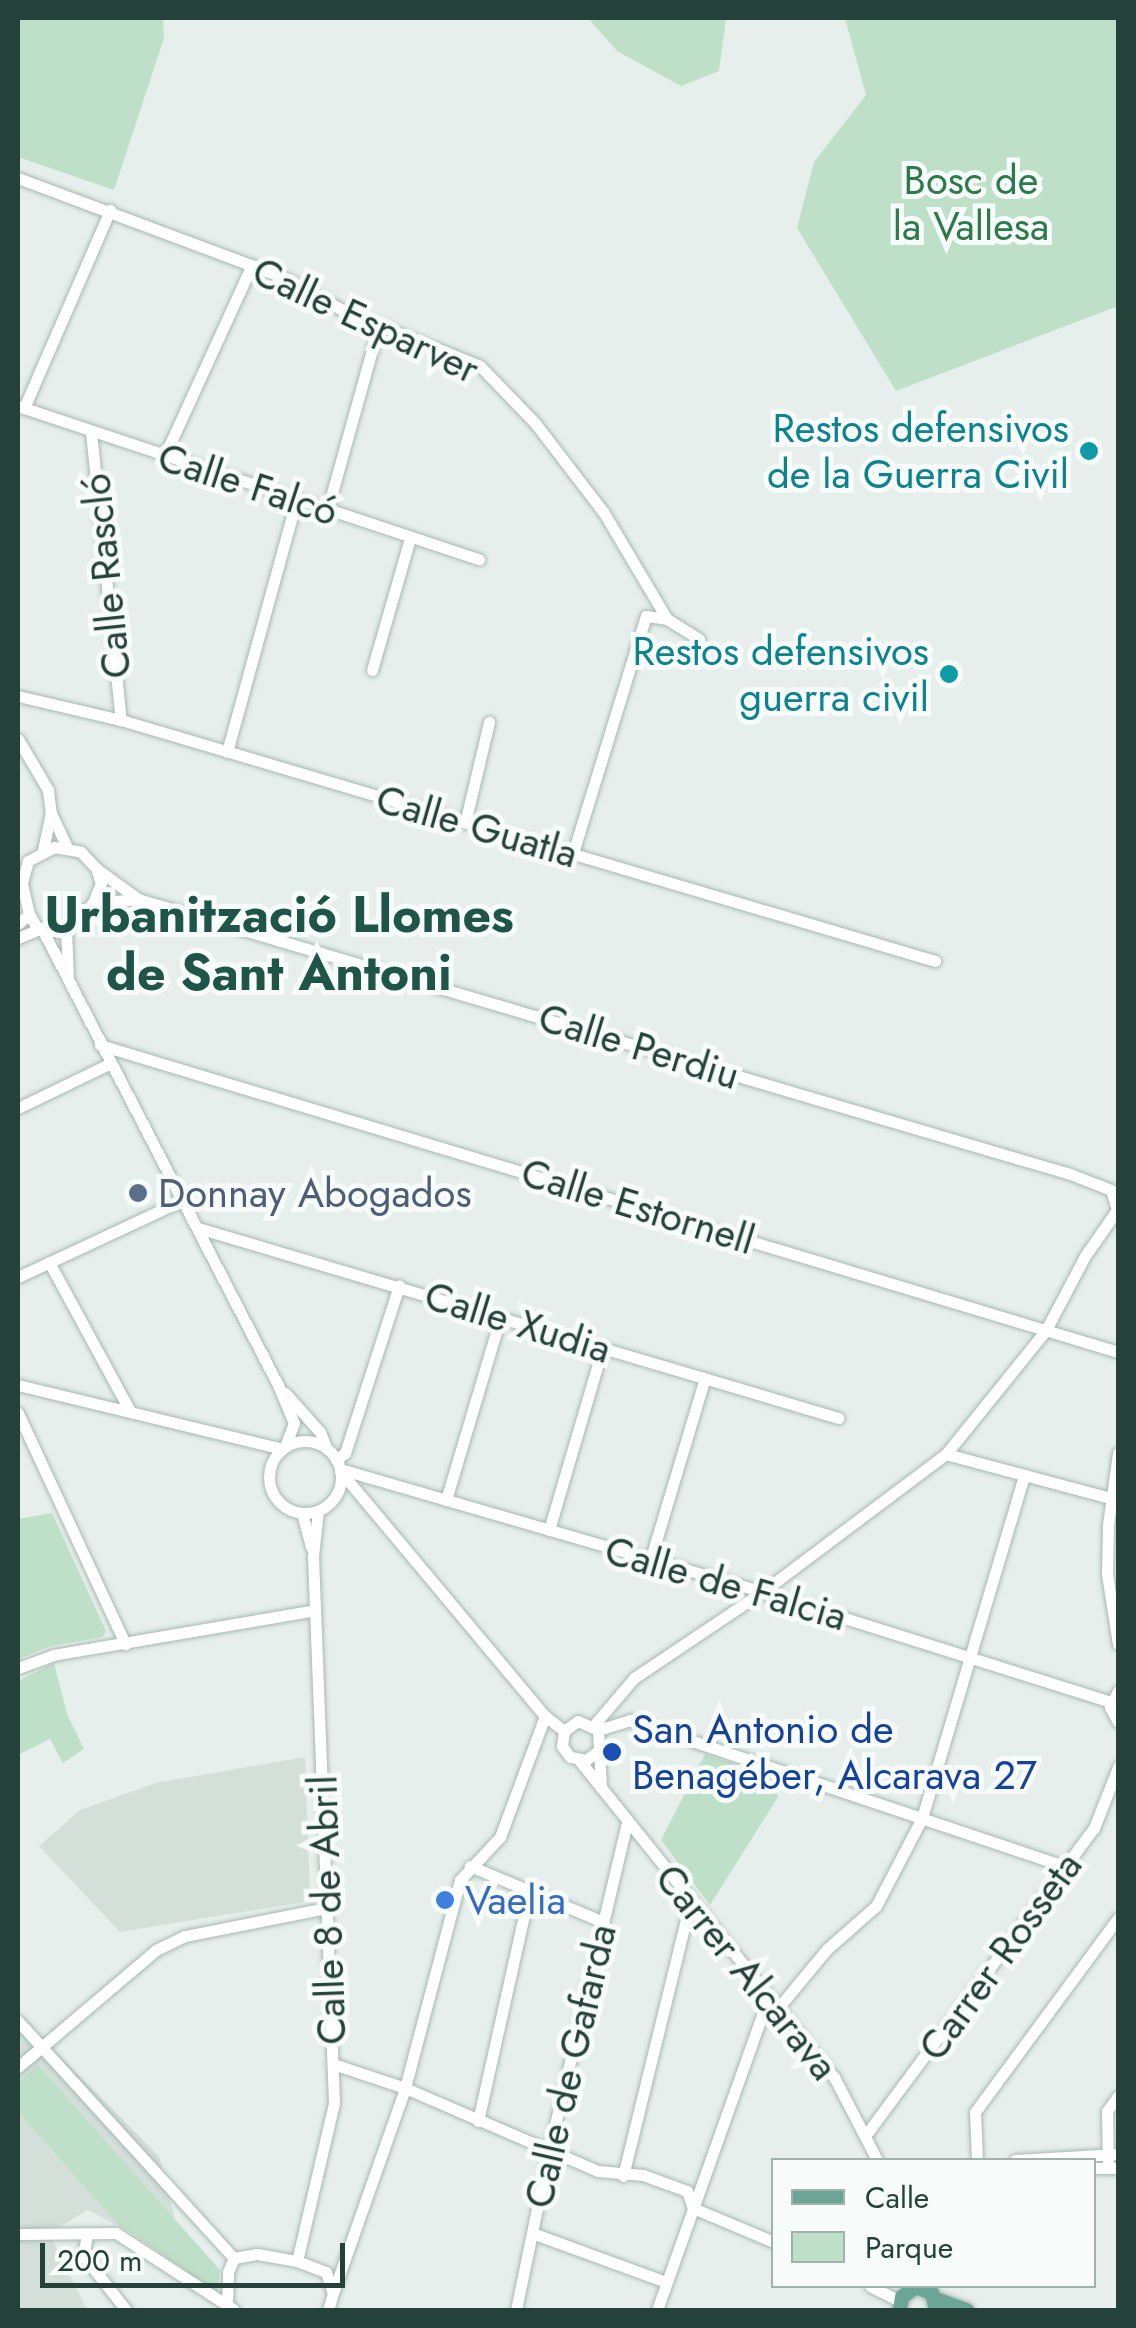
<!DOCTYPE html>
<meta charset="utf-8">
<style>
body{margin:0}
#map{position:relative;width:1136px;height:2328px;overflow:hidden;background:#e6efeb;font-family:Jost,sans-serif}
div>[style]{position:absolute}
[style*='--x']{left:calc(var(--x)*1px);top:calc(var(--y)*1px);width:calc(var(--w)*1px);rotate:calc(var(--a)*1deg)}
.built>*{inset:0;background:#d4dfda}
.green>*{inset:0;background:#bfe0c8}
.roads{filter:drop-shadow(0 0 2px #a8b8b2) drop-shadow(0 0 2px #a8b8b2)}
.minor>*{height:11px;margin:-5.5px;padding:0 5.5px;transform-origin:5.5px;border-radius:5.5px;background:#fff}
.minor>.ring{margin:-5.5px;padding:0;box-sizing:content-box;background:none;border:11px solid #fff;border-radius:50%}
.major>*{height:14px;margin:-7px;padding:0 7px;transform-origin:7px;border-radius:7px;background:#6aa596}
.dots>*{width:28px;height:28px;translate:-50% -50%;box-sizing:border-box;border:5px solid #f7fbf9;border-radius:50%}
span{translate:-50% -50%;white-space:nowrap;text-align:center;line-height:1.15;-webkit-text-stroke:10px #f7fbf9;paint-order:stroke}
.park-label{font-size:40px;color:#2d7a4b}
.street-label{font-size:40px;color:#24423a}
.culture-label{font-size:40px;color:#0d838f}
.right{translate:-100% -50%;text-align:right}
.service-label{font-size:40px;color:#4e5e75}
.left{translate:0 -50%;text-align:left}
.transit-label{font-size:40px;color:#164399}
.shop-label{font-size:40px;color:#366cbe}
.district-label{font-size:50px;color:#1f5548;font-weight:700}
.frame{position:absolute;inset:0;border:20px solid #24423a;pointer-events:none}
.legend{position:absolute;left:771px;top:2158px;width:325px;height:130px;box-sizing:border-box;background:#f7fbf9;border:2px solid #a3b1ad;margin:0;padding:12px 18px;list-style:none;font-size:30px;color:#24423a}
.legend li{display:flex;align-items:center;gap:20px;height:50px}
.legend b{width:50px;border:2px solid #a3b1ad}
.scale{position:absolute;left:40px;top:2243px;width:305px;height:45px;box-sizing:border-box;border:5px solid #24423a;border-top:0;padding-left:12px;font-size:30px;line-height:35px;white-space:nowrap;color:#24423a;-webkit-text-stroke:8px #f7fbf9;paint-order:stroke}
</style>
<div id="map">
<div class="built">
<i style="clip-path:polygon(305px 1757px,310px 1901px,120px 1932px,39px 1846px,80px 1810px,156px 1783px)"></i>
<i style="clip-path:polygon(18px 2014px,159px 2156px,178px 2231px,165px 2251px,88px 2210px,49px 2233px,87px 2310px,18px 2310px)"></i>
</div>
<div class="green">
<i style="clip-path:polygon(18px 18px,163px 18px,164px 38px,114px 190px,18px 157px)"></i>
<i style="clip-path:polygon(588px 18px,726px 18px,719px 71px,681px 86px,617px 51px)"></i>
<i style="clip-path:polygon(845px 18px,1118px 18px,1118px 306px,896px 391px,797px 228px,814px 162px,866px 95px)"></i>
<i style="clip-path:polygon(52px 1513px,106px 1631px,103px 1637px,51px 1646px,18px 1659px,18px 1519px)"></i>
<i style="clip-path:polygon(54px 1663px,67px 1714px,84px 1749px,63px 1763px,50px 1739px,18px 1755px,18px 1681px)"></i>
<i style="clip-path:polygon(705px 1754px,771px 1776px,778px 1797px,710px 1905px,661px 1840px)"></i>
<i style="clip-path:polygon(38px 2065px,220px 2270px,217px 2292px,118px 2224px,18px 2112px,18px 2083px)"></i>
</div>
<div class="roads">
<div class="minor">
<i style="--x:18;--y:178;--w:285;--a:20.5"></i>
<i style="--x:285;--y:278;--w:68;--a:29.2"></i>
<i style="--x:344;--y:311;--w:147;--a:22"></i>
<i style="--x:480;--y:366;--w:79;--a:46"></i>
<i style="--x:535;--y:423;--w:113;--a:52.5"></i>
<i style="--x:604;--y:513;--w:123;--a:59.3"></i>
<i style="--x:18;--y:406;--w:486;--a:18.4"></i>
<i style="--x:24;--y:408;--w:216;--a:-66.5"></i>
<i style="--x:91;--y:432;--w:290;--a:84.1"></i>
<i style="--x:164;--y:457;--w:211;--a:-65.4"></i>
<i style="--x:327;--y:511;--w:193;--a:-74.4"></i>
<i style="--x:372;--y:670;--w:137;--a:-73.9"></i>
<i style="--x:18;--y:696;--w:106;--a:13.1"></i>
<i style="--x:121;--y:720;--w:849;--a:16.49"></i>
<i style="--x:18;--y:739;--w:59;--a:59.5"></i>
<i style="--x:48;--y:790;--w:23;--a:83"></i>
<i style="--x:227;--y:752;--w:260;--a:-74.6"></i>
<i style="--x:465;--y:823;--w:104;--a:-76.6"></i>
<i style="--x:54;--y:847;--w:27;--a:10"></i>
<i style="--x:81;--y:852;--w:22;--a:47"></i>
<i style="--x:96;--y:868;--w:16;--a:72"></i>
<i style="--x:101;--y:883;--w:22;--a:112"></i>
<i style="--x:93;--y:903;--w:37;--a:137"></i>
<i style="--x:66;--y:928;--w:18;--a:167"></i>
<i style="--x:48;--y:932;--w:13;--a:-153"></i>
<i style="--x:36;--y:926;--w:14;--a:-120"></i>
<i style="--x:29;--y:914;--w:32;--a:-103"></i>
<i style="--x:22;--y:883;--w:23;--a:-75"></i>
<i style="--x:28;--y:861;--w:30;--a:-28"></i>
<i style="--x:43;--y:850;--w:38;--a:-78"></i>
<i style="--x:51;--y:813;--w:38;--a:65"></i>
<i style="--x:573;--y:853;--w:248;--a:-72.9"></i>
<i style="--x:646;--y:616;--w:21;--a:8"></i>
<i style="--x:667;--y:619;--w:38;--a:32"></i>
<i style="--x:138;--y:899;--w:972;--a:16.44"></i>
<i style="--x:1070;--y:1174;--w:44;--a:21.3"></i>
<i style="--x:1111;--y:1190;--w:21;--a:73"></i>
<i style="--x:1117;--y:1210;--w:56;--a:124.8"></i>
<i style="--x:1085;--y:1256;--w:84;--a:117.8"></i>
<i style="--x:1046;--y:1330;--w:159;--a:128.9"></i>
<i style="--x:946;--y:1454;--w:230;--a:143.1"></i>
<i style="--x:762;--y:1592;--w:154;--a:146.1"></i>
<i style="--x:634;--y:1678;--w:62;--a:130.4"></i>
<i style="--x:93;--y:903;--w:45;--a:-5.1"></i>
<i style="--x:138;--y:899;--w:51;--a:-143.8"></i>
<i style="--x:18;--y:924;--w:15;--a:-42"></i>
<i style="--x:66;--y:928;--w:51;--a:87.8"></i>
<i style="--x:42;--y:929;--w:513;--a:62.64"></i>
<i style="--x:278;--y:1385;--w:41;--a:67.2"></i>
<i style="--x:294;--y:1423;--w:26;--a:111"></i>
<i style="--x:18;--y:938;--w:25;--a:-23"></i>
<i style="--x:100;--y:1045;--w:1063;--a:16.78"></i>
<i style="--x:18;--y:1108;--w:101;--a:-25.8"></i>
<i style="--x:198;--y:1228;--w:668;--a:16.53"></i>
<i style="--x:49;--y:1262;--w:170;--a:61.5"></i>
<i style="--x:18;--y:1277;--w:182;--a:-25"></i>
<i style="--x:18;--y:1385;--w:272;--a:13.6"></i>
<i style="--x:285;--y:1393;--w:52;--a:48.1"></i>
<i style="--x:320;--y:1432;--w:18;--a:68"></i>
<i style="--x:18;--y:1413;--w:255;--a:65.1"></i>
<i class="ring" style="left:269px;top:1441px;width:61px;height:61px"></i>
<i style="--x:1118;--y:1453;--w:73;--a:97.9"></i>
<i style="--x:1108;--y:1525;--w:49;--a:91.2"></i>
<i style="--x:1107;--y:1574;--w:71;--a:81.1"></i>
<i style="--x:946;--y:1454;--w:170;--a:15"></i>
<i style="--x:336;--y:1460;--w:11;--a:-38"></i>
<i style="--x:345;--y:1453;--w:176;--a:-72.1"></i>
<i style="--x:340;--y:1469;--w:440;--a:16.2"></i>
<i style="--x:762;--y:1592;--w:366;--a:17.5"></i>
<i style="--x:340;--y:1471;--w:319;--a:50.1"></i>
<i style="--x:545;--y:1716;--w:24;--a:38"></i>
<i style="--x:446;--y:1500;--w:192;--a:-73.4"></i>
<i style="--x:302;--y:1513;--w:35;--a:75"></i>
<i style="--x:549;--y:1530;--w:191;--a:-73.6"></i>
<i style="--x:650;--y:1561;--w:191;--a:-73.3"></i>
<i style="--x:18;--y:1668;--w:37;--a:-20"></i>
<i style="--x:53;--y:1655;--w:266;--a:-9.7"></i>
<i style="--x:1118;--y:1691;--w:18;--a:117"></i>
<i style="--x:1110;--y:1707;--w:17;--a:62"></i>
<i style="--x:598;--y:1730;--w:34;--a:-17"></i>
<i style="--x:630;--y:1720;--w:460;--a:18.6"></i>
<i style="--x:599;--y:1750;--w:16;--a:142"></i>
<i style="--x:586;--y:1760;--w:16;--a:-169"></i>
<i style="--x:570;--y:1757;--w:14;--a:-126"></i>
<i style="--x:562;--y:1746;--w:15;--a:-82"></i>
<i style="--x:564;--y:1731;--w:17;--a:-36"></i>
<i style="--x:578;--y:1721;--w:22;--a:24"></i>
<i style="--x:598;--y:1730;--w:58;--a:87"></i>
<i style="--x:579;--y:1760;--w:407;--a:51.2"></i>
<i style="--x:834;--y:2077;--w:93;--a:62.6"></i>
<i style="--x:470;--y:1866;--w:144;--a:22.8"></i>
<i style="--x:779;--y:2007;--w:75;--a:-50.4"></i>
<i style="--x:827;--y:1949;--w:65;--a:-41.3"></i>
<i style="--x:876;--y:1906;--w:99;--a:-62.4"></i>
<i style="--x:922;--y:1818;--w:358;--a:-73.4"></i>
<i style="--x:18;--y:2021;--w:321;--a:47.7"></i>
<i style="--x:333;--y:2064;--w:76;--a:18.4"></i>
<i style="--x:405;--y:2088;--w:210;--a:23.3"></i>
<i style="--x:598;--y:2171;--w:45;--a:5.1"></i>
<i style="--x:643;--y:2175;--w:47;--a:20"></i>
<i style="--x:687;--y:2191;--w:18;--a:71"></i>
<i style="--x:693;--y:2208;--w:88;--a:22.8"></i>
<i style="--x:18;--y:2067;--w:181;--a:-40.3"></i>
<i style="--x:156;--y:1950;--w:32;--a:-26"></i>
<i style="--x:185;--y:1936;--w:145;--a:-11.2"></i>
<i style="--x:478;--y:2121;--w:234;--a:-77.4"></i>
<i style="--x:865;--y:2136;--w:384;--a:-53.4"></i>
<i style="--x:1094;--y:1828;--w:66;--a:-68.5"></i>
<i style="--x:977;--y:2160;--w:48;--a:-92.4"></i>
<i style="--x:975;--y:2112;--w:241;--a:-53.6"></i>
<i style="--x:1015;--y:2160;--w:103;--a:-3.3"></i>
<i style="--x:1094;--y:2168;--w:24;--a:0"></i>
<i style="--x:1108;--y:2168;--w:57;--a:-91"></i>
<i style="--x:1107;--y:2111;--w:19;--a:-54"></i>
<i style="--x:623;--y:2176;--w:284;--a:-76.2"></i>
<i style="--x:532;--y:2233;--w:143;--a:20.1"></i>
<i style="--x:18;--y:2234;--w:98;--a:-0.6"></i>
<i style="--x:116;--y:2233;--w:132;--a:33"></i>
<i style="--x:87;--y:2235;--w:20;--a:101"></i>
<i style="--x:83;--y:2255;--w:70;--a:52"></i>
<i style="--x:297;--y:2261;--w:162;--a:-76.8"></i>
<i style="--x:334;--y:2103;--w:547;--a:-92.2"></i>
<i style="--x:313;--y:1556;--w:45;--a:-83.7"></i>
<i style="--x:870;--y:2286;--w:34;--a:27"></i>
<i style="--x:333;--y:2293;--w:217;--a:-70.6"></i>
<i style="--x:405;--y:2088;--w:215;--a:-75.2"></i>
<i style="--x:460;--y:1880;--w:59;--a:-47.1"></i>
<i style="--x:500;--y:1837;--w:129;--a:-69.6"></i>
<i style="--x:234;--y:2310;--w:9;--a:-144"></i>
<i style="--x:227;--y:2305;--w:33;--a:-88"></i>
<i style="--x:228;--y:2272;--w:15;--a:-67"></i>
<i style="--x:234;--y:2258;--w:23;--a:-10"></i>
<i style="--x:257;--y:2254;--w:41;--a:9.9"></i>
<i style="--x:297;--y:2261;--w:31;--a:21"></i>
<i style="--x:326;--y:2272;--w:22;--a:72"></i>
<i style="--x:333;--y:2293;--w:18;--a:106"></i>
<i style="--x:516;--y:2310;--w:163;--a:-78.3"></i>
<i style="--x:549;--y:2150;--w:336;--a:-76.6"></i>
<i style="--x:657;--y:2310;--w:333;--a:-70.4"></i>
</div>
<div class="major">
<i style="--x:936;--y:2299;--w:33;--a:20"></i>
<i style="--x:900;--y:2310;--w:13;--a:-81"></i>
<i style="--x:902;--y:2297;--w:17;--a:-36"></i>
<i style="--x:916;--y:2287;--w:17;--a:21"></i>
<i style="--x:932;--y:2293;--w:17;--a:77"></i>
</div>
</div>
<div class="dots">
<i style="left:1089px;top:451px;background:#0f9aa8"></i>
<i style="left:949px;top:674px;background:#0f9aa8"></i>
<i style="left:138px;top:1193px;background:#5c6f8a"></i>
<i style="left:612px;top:1752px;background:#1a4fb4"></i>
<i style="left:445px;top:1900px;background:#3f7fe0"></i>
</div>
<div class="park-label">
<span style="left:971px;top:203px">Bosc de<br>la Vallesa</span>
</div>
<div class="street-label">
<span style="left:366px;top:320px;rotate:25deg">Calle Esparver</span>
<span style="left:248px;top:484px;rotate:18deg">Calle Falcó</span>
<span style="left:106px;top:576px;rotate:-96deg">Calle Rascló</span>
<span style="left:477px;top:826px;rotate:16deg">Calle Guatla</span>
<span style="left:639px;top:1046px;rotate:17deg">Calle Perdiu</span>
<span style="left:638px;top:1206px;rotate:17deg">Calle Estornell</span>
<span style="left:518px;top:1322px;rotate:17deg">Calle Xudia</span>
<span style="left:726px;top:1583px;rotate:16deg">Calle de Falcia</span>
<span style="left:327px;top:1910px;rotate:-92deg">Calle 8 de Abril</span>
<span style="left:1000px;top:1956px;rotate:-54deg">Carrer Rosseta</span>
<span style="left:747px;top:1972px;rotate:51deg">Carrer Alcarava</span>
<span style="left:570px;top:2066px;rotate:-77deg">Calle de Gafarda</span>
</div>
<div class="culture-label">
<span class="right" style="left:1069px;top:451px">Restos defensivos<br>de la Guerra Civil</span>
<span class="right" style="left:929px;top:674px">Restos defensivos<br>guerra civil</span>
</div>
<div class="service-label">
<span class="left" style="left:158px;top:1193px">Donnay Abogados</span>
</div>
<div class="transit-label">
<span class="left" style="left:632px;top:1752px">San Antonio de<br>Benagéber, Alcarava 27</span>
</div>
<div class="shop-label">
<span class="left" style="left:465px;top:1900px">Vaelia</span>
</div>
<div class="district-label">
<span style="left:279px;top:943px">Urbanització Llomes<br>de Sant Antoni</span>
</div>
<div class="frame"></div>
<ul class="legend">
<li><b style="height:12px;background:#6aa596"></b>Calle</li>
<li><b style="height:28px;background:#bfe0c8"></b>Parque</li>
</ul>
<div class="scale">200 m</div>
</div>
